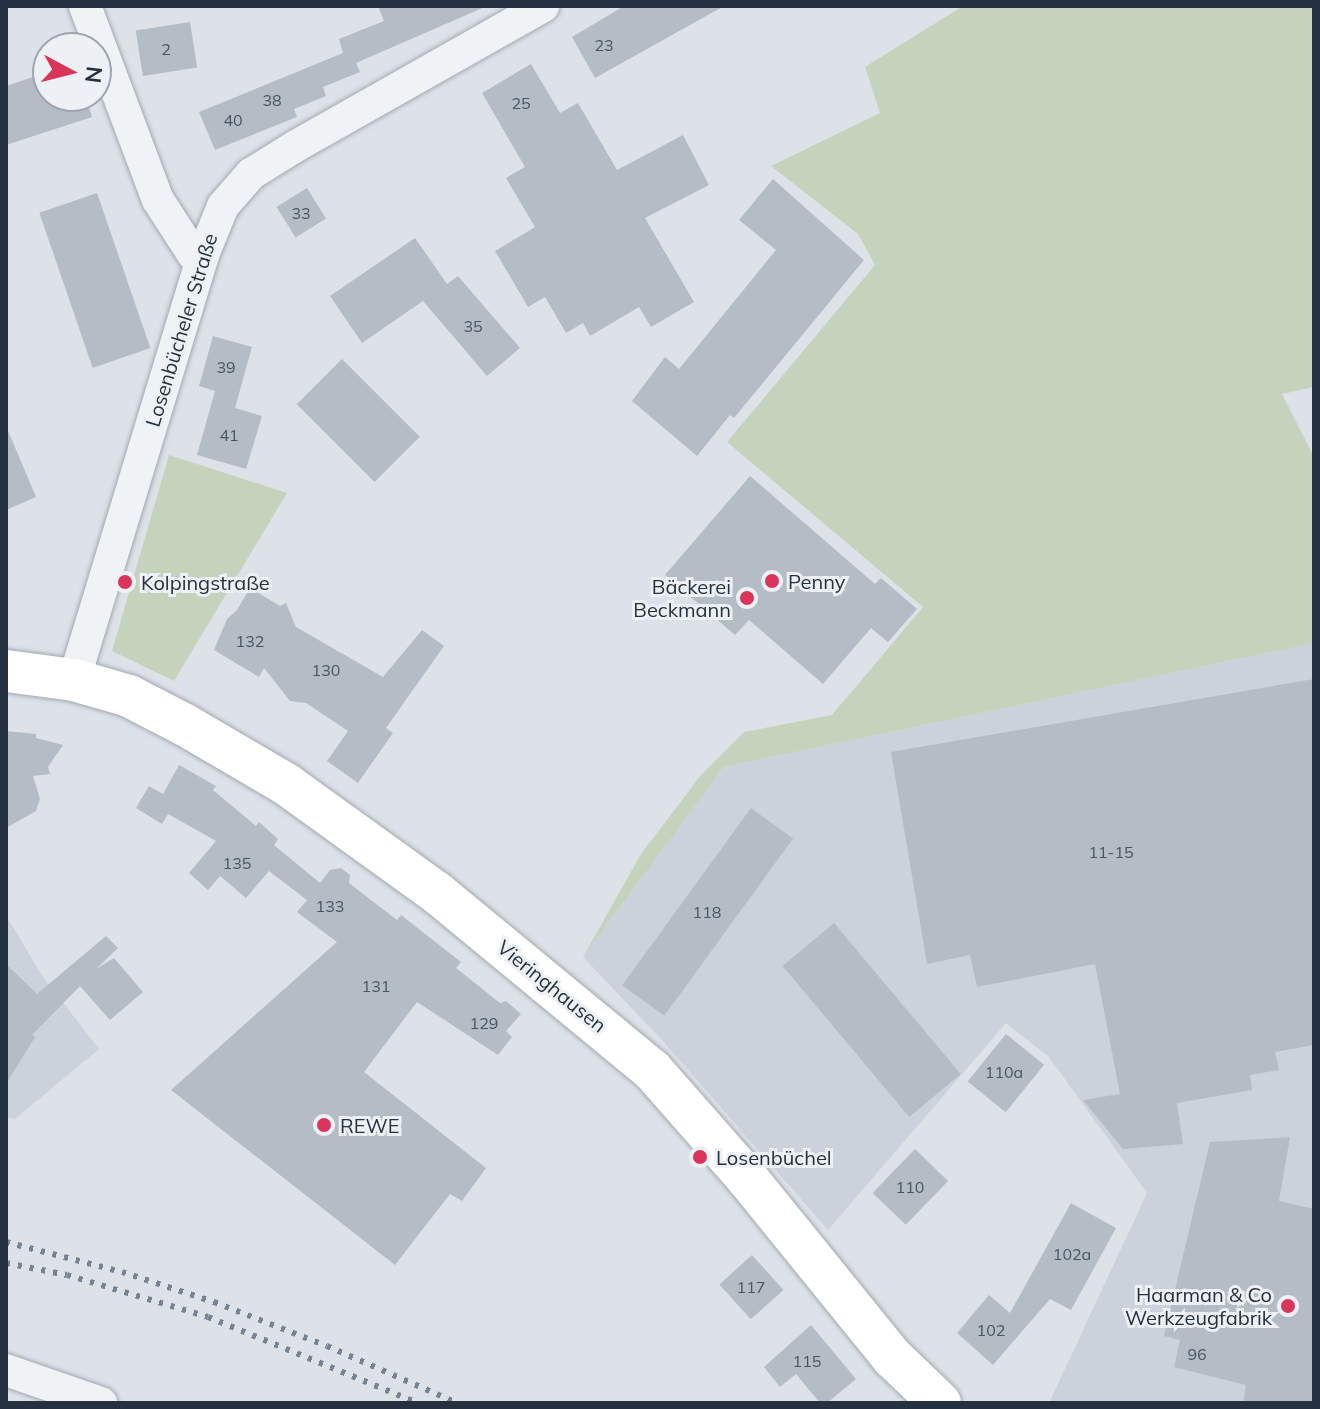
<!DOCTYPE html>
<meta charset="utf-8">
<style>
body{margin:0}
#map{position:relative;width:1320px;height:1409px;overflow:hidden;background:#dde2e8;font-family:Mulish,sans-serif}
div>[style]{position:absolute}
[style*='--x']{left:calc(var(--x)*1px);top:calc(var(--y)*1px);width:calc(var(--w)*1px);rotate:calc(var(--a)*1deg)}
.built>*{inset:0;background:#cbd2db}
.green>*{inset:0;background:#c5d3bd}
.building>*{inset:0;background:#b4bcc6;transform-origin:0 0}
.roads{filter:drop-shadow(0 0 2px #a2a9b2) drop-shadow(0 0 2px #a2a9b2)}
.minor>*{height:32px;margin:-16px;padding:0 16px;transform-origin:16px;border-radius:16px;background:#f0f3f6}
.major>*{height:42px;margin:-21px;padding:0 21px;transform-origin:21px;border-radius:21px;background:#fff}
.rail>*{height:6px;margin-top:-3px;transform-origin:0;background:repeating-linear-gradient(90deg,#758393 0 4px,transparent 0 12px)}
.dots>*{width:22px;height:22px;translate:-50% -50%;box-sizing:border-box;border:4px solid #edf1f6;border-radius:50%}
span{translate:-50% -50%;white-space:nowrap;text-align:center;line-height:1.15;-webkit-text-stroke:6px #edf1f6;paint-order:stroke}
.number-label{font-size:16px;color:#495462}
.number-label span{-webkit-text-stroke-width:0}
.street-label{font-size:20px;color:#253140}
.poi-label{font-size:20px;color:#253140}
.left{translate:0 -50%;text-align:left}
.right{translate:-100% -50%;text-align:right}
.frame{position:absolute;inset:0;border:8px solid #253140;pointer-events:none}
.north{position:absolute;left:32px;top:32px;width:80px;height:80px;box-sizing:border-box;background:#edf1f6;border:2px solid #9da4ad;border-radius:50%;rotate:97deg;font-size:22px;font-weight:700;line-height:32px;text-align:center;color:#253140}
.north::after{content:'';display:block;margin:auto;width:28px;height:36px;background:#da365b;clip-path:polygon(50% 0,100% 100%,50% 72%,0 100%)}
</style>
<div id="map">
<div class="built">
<i style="clip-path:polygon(1314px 643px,1314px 1403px,1049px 1403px,1147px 1193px,1049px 1057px,1006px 1023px,828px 1230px,662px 1040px,583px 957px,724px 767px)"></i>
<i style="clip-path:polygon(6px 915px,41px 974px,99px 1049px,15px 1119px,6px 1117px)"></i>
</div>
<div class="green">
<i style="clip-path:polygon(963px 6px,1314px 6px,1314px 387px,1282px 394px,1314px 457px,1314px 643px,724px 767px,583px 957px,641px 854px,701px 775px,744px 732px,832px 715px,923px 607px,727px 442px,875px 265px,858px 234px,771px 166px,880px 113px,865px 67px)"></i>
<i style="clip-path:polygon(169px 455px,287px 493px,174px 681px,112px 651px)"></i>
</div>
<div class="building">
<i style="clip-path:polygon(378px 6px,487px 6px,356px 63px,360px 72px,323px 87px,326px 96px,294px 109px,297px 117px,215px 150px,199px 112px,343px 53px,339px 39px,384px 21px)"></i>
<i style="clip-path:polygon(624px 6px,724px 6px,595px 78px,572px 37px)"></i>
<i style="left:190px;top:22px;width:46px;height:55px;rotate:81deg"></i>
<i style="clip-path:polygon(531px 64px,560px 113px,578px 103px,617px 170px,683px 135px,709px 185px,645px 218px,694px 302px,651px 327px,639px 307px,590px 336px,583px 323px,566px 333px,545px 297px,528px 307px,495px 251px,535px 227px,506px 178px,525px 167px,482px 93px)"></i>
<i style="clip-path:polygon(48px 72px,48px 96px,86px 96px,92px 117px,6px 145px,6px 86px)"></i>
<i style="clip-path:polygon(773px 179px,864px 260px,734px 418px,730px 415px,697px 456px,632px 401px,665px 357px,679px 369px,776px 250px,739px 220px)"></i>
<i style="left:307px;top:188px;width:36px;height:36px;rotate:58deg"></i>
<i style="left:97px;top:193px;width:164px;height:61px;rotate:71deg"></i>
<i style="clip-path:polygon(415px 238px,447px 284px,458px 276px,520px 348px,487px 376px,423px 301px,362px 343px,330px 296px)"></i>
<i style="clip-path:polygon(213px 336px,252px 347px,235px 408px,262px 416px,246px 469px,197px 455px,215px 391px,199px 386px)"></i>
<i style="left:342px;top:359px;width:110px;height:64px;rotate:45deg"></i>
<i style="clip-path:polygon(6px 426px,36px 497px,6px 510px)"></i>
<i style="clip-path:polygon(750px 476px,875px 584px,881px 578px,917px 609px,888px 642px,871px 628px,823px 684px,749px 620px,735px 635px,665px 575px)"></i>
<i style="clip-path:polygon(250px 588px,280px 606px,286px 603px,296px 627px,383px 677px,422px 630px,444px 646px,386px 728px,393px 733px,358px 783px,327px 761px,348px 731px,306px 703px,290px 701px,264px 668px,259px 677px,214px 650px,227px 619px,237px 610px)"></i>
<i style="clip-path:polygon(1314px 679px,1314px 1045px,1275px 1052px,1279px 1070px,1250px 1075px,1252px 1090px,1177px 1103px,1183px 1144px,1123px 1149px,1083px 1100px,1120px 1094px,1095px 964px,977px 987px,970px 955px,927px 964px,891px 752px)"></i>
<i style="clip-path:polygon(6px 731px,36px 734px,36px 738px,63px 745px,48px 767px,50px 774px,33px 776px,40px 799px,36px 811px,6px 828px)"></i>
<i style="clip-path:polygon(179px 765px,216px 786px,213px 790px,256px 826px,259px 822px,278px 839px,274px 845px,320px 883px,330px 870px,341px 868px,350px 875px,349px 883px,397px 920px,401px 915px,461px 962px,456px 968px,500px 1003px,506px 1001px,521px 1014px,506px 1031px,512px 1037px,498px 1055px,417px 1002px,364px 1072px,486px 1168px,462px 1201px,450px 1194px,395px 1265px,171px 1090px,337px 942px,297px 912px,307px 900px,269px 871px,246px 898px,220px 876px,208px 890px,189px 873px,216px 841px,168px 814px,162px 824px,136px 808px,149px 786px,163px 794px)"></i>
<i style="left:751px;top:808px;width:52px;height:219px;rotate:36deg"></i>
<i style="left:834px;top:923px;width:197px;height:67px;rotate:50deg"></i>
<i style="clip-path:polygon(106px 936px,118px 948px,96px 969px,114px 958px,143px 992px,110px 1020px,80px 986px,32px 1035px,35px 1037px,6px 1084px,6px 964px,37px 994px)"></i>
<i style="left:1006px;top:1034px;width:49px;height:61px;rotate:39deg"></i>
<i style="clip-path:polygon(1290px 1137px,1279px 1201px,1314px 1209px,1314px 1403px,1243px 1403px,1246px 1385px,1174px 1367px,1180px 1340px,1164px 1336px,1210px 1142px)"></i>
<i style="left:915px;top:1149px;width:46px;height:61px;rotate:44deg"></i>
<i style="clip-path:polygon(1071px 1203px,1116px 1228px,1071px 1310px,1050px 1299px,993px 1365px,957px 1333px,989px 1295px,1010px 1313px)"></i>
<i style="left:752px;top:1255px;width:47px;height:44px;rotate:48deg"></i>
<i style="clip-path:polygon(811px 1325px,856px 1379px,827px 1403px,820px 1403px,796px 1374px,780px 1387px,764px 1367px)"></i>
</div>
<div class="roads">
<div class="minor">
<i style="--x:85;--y:6;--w:207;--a:69.4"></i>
<i style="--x:158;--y:200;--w:64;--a:57.1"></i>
<i style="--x:193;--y:254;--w:10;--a:6"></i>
<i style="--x:74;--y:680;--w:444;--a:-73.1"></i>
<i style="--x:203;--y:255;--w:53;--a:-67.8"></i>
<i style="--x:223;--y:206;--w:43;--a:-48.8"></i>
<i style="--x:251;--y:174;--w:53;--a:-31.9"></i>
<i style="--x:296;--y:146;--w:284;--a:-29.5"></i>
<i style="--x:6;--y:1370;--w:101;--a:19.2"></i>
</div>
<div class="major">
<i style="--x:6;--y:671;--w:69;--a:7.5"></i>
<i style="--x:74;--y:680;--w:57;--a:16.2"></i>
<i style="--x:129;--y:696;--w:63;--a:27.4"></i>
<i style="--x:185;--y:725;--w:117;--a:30.3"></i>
<i style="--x:286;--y:784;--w:185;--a:35.8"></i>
<i style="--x:436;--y:892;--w:280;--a:39.5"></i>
<i style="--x:652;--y:1070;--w:144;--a:48.7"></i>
<i style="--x:747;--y:1178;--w:232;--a:51"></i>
<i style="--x:893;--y:1358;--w:65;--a:43.8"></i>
</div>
</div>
<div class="rail">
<i style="--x:6;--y:1242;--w:120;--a:14.5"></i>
<i style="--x:122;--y:1272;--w:97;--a:18.1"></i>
<i style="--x:214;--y:1302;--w:121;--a:21.3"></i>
<i style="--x:327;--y:1346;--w:142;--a:23.7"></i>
<i style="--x:6;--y:1263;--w:62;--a:11.1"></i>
<i style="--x:67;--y:1275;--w:147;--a:16.6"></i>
<i style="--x:208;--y:1317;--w:227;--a:22.3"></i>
</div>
<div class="dots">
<i style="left:772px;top:581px;background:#da365b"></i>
<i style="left:125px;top:582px;background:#da365b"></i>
<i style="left:747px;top:598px;background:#da365b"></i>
<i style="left:324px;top:1125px;background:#da365b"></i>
<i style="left:700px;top:1157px;background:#da365b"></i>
<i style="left:1288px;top:1306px;background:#da365b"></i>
</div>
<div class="number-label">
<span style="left:604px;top:45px">23</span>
<span style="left:166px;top:49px">2</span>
<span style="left:272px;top:100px">38</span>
<span style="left:521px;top:103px">25</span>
<span style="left:233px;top:120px">40</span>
<span style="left:301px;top:213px">33</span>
<span style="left:473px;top:326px">35</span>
<span style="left:226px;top:367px">39</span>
<span style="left:229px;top:435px">41</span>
<span style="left:250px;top:641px">132</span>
<span style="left:326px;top:670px">130</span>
<span style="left:1111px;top:852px">11-15</span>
<span style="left:237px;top:863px">135</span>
<span style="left:330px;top:906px">133</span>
<span style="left:707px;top:912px">118</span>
<span style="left:376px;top:986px">131</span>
<span style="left:484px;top:1023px">129</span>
<span style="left:1004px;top:1072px">110a</span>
<span style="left:910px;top:1187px">110</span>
<span style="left:1072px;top:1254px">102a</span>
<span style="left:751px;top:1287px">117</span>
<span style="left:991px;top:1330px">102</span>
<span style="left:1197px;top:1354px">96</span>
<span style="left:807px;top:1361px">115</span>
</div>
<div class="street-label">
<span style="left:181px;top:330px;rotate:-73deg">Losenbücheler Straße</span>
<span style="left:552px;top:986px;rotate:39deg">Vieringhausen</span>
</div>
<div class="poi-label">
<span class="left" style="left:788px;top:581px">Penny</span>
<span class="left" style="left:141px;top:582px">Kolpingstraße</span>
<span class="right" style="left:731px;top:598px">Bäckerei<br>Beckmann</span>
<span class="left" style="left:340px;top:1125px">REWE</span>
<span class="left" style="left:716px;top:1157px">Losenbüchel</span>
<span class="right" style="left:1272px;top:1306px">Haarman &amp; Co<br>Werkzeugfabrik</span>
</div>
<div class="frame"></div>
<div class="north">N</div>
</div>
